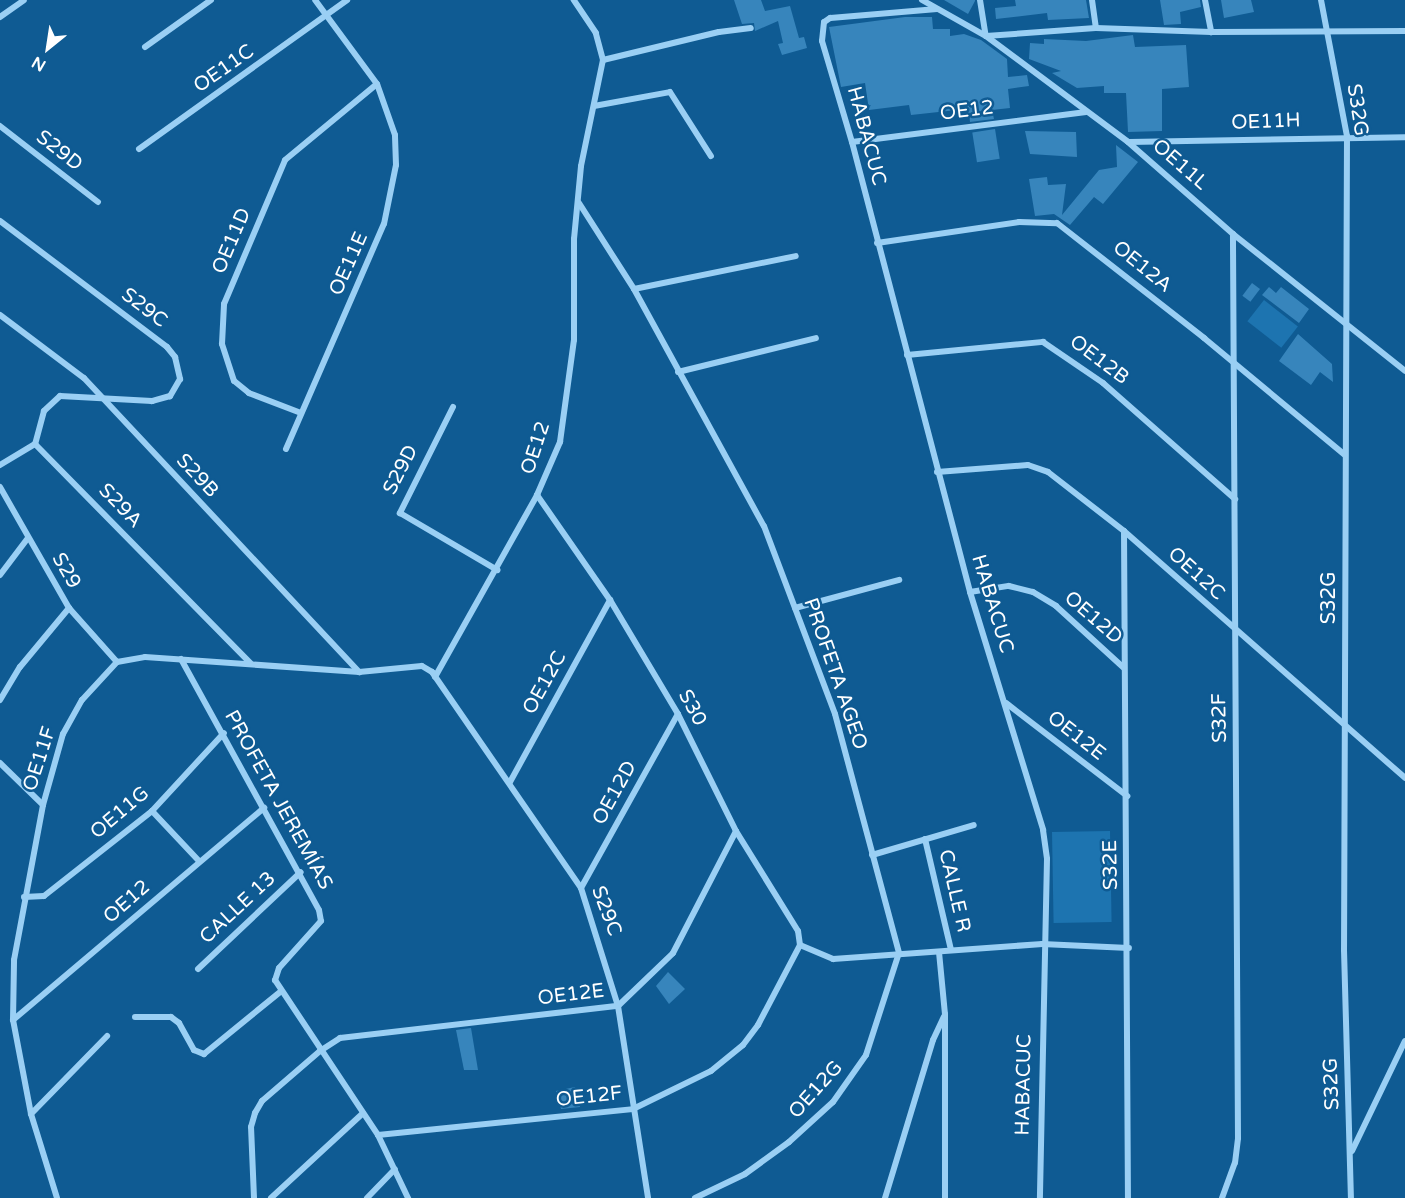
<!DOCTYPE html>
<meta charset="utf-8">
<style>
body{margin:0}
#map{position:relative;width:1405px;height:1198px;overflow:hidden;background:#0f5b93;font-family:"Varela Round",sans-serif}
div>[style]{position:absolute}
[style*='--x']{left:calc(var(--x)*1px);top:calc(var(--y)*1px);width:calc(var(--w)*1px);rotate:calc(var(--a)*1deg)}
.green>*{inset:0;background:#1d74b0;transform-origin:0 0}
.building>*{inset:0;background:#3785bc;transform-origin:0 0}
.street>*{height:6px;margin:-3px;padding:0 3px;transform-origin:3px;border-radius:3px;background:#9acff4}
span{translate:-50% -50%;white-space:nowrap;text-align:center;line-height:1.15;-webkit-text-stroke:5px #0f5b93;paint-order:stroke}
.street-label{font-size:20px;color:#fff}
.north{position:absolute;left:18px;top:18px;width:60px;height:60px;-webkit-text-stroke:4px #0f5b93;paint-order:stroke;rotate:210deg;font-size:16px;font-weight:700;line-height:24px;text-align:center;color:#fff}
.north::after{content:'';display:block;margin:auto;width:21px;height:27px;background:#fff;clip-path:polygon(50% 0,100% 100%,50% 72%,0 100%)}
</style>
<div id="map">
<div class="green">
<i style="left:1264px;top:300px;width:43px;height:27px;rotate:38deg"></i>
<i style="left:1110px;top:831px;width:91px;height:58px;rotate:89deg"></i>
</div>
<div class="building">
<i style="clip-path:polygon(734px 0,761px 0,765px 11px,790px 6px,799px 38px,804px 37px,807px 48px,782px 55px,778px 44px,783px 43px,778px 21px,755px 31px,754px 23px,742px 24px)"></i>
<i style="clip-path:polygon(944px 0,975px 0,975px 1px,968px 14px)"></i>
<i style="clip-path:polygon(1015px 0,1086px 0,1089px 18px,1048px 20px,1047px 13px,996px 19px,995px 8px,1016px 6px)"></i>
<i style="clip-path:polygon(1160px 0,1200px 0,1201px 7px,1180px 12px,1181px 24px,1164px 25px)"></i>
<i style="clip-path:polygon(1221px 0,1251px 0,1254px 12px,1224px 18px)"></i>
<i style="clip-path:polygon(905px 17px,932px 17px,933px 29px,950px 29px,950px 36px,964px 34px,981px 40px,1007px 59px,1008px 77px,1027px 75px,1029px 86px,1008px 89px,1010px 108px,992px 110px,994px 119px,970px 122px,969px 113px,958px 115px,957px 110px,911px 115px,909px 105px,869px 110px,865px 83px,841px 87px,829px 27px)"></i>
<i style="clip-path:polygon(1133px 35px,1135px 47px,1186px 45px,1189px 87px,1162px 89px,1162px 131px,1128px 132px,1126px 93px,1104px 93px,1104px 86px,1077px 88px,1052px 73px,1061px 71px,1029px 59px,1030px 43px,1044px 44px,1044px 39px,1086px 41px)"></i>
<i style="left:995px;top:129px;width:30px;height:23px;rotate:81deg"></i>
<i style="clip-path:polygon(1025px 131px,1076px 132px,1077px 157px,1030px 154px)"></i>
<i style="clip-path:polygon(1116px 145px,1138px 162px,1103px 204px,1094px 197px,1070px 225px,1054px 214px,1035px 216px,1029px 179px,1047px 177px,1048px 185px,1066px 184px,1062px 215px,1099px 170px,1117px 167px)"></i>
<i style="left:1252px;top:283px;width:10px;height:16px;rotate:37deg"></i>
<i style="clip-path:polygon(1269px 287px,1276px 293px,1281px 287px,1309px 309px,1299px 323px,1262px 295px)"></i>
<i style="clip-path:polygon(1298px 334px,1332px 364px,1333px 382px,1320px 372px,1311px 385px,1279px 361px)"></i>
<i style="clip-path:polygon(668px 972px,685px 989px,669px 1004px,656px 986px)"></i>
<i style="clip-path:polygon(471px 1028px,478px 1070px,464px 1070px,456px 1030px)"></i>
<i style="clip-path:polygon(575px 1087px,580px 1107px,561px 1109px,556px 1091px)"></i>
</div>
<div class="street">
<i style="--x:922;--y:0;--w:73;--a:29.4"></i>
<i style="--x:986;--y:36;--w:177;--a:36.7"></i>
<i style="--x:1128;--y:142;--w:140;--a:41.2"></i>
<i style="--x:1233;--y:234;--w:220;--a:38.5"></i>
<i style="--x:980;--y:0;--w:36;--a:81"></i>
<i style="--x:986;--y:36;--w:110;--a:-4.2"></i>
<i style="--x:1096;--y:28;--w:115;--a:2"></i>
<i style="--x:1211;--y:32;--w:194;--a:-0.3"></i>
<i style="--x:1092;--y:0;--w:28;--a:82"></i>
<i style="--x:1205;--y:0;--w:33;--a:79"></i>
<i style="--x:1321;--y:0;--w:138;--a:79.2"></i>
<i style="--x:1347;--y:136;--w:814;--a:90.21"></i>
<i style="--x:1344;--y:950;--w:248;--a:88.4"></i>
<i style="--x:937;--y:9;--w:107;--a:175.2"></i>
<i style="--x:830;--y:18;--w:7;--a:146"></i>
<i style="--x:824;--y:22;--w:19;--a:96"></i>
<i style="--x:822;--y:41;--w:105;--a:73.5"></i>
<i style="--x:852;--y:142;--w:465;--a:75.3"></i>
<i style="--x:970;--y:592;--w:249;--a:72.9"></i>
<i style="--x:1043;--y:830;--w:29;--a:82"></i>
<i style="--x:1047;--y:859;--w:339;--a:91.2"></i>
<i style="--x:0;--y:17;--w:29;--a:-35"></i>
<i style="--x:145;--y:47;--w:81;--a:-35.5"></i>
<i style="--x:603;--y:60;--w:119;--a:-13.6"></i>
<i style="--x:719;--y:32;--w:32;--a:-7"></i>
<i style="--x:594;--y:106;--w:77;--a:-10.4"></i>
<i style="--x:670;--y:92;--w:76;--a:57.4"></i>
<i style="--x:0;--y:126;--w:124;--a:37.8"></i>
<i style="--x:852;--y:142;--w:236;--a:-7.3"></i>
<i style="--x:1129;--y:142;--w:276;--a:-1"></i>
<i style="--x:139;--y:149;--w:256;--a:-35.6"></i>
<i style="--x:579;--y:203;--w:102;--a:57.4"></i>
<i style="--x:634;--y:289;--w:270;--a:61.3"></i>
<i style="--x:764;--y:526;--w:201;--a:69.3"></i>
<i style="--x:835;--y:714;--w:247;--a:75"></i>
<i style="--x:0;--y:221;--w:209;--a:37"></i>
<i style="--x:167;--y:347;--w:13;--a:51"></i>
<i style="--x:175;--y:357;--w:23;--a:77"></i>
<i style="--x:180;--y:379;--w:20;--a:120"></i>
<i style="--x:170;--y:396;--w:19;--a:164"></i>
<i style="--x:152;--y:401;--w:92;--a:-176.9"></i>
<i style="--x:60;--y:396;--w:22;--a:137"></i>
<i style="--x:44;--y:411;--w:34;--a:105"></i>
<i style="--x:35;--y:444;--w:307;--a:45.5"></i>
<i style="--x:877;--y:243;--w:144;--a:-8.4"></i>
<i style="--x:1019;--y:222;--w:38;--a:2"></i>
<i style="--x:1057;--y:223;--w:187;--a:38"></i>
<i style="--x:1204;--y:338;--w:183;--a:39.7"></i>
<i style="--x:634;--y:289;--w:165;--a:-11.5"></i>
<i style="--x:0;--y:315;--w:105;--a:36.9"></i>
<i style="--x:84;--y:378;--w:403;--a:46.9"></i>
<i style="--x:907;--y:355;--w:137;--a:-5.5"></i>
<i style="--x:1043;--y:342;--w:73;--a:34.3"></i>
<i style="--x:1103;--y:383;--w:176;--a:41.3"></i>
<i style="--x:678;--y:372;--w:142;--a:-13.8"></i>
<i style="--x:453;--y:407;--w:119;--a:116.6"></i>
<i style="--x:400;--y:513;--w:113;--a:30.4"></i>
<i style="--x:301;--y:413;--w:56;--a:-159"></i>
<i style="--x:249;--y:393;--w:19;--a:-141"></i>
<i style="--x:234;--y:381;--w:39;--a:-108"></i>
<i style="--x:222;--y:344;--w:40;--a:-87.1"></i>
<i style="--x:224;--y:304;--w:156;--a:-67"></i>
<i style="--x:285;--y:160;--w:119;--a:-39.6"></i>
<i style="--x:286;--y:449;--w:245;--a:-66.5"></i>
<i style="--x:384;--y:224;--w:60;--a:-78.5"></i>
<i style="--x:396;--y:165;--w:30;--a:-92"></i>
<i style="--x:395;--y:135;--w:54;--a:-109.4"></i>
<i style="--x:377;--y:84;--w:104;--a:-126.4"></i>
<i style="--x:0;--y:465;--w:41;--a:-31"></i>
<i style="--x:937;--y:472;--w:91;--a:-4.4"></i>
<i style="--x:1028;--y:465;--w:21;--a:19"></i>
<i style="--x:1048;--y:472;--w:96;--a:37.8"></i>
<i style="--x:1124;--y:531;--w:374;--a:41.3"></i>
<i style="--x:0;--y:487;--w:139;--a:60.3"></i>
<i style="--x:69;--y:608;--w:72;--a:48.4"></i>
<i style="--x:1124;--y:531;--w:667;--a:89.66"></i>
<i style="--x:0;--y:575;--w:46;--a:-52.9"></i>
<i style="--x:970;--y:592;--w:39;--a:-9"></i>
<i style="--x:1009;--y:586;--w:25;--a:14"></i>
<i style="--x:1033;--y:592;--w:27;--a:31"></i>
<i style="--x:1056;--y:606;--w:92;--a:42.4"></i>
<i style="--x:795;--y:608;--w:108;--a:-15.1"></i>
<i style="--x:181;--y:659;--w:286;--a:61.2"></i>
<i style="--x:319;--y:910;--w:11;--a:80"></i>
<i style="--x:321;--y:921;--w:63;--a:131.8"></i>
<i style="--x:279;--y:968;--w:13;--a:108"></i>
<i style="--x:275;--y:980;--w:186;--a:56.4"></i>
<i style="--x:378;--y:1135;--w:70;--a:64.5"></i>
<i style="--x:435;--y:677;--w:209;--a:-60.7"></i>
<i style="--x:537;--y:495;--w:58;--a:-66.5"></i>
<i style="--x:560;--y:442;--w:103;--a:-82.2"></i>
<i style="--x:574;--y:340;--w:101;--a:-90"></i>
<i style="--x:574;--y:239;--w:73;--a:-84.5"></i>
<i style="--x:581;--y:166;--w:108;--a:-78.3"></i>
<i style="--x:603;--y:60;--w:28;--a:-105"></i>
<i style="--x:596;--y:33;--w:40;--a:-124"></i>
<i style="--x:0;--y:700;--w:39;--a:-59"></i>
<i style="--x:20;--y:667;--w:77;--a:-50.3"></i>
<i style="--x:1006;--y:703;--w:153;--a:37.5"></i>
<i style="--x:0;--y:763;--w:60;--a:44.3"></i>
<i style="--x:510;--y:782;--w:208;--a:-61.2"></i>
<i style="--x:152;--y:811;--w:69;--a:46.8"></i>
<i style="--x:925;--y:839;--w:114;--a:76.8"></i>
<i style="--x:872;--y:855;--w:106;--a:-16.4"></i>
<i style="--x:581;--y:888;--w:199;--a:-60.9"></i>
<i style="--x:24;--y:897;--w:20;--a:-3"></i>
<i style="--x:44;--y:896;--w:137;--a:-38.2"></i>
<i style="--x:152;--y:811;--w:106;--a:-47.3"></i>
<i style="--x:800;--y:945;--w:36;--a:23"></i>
<i style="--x:833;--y:959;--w:210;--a:-4.1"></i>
<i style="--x:1042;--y:944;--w:87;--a:2.6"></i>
<i style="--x:939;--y:952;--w:62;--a:84.5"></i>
<i style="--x:945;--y:1014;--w:184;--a:90"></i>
<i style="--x:198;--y:969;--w:141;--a:-43.3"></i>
<i style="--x:135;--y:1017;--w:36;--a:0"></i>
<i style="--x:171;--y:1017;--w:10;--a:37"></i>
<i style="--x:179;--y:1023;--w:31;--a:61"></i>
<i style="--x:194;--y:1050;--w:11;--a:22"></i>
<i style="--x:204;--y:1054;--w:98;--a:-39.2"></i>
<i style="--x:13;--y:1020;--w:329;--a:-40.2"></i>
<i style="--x:31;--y:1114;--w:109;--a:-45.7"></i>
<i style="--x:378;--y:1135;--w:256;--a:-5.8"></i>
<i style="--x:633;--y:1109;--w:87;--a:-26"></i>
<i style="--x:711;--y:1071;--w:41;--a:-39.1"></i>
<i style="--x:743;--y:1045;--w:25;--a:-53"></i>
<i style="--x:758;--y:1025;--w:90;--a:-62.3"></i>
<i style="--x:800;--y:945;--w:14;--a:-98"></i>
<i style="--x:798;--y:931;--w:118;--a:-121.8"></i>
<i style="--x:736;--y:831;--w:131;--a:-116.4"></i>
<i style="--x:678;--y:714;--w:133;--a:-120.8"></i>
<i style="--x:610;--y:600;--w:128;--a:-124.8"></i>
<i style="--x:1352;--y:1151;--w:122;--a:-64.3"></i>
<i style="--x:57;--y:1198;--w:88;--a:-107.2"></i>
<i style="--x:31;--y:1114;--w:96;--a:-100.8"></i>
<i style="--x:13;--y:1020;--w:60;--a:-89"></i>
<i style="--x:14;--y:960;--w:158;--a:-79.4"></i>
<i style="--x:43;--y:805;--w:74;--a:-74.3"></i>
<i style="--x:63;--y:734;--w:39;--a:-61"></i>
<i style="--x:82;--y:700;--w:52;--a:-47.4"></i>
<i style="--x:117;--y:662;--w:28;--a:-10"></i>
<i style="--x:145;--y:657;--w:215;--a:4"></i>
<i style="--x:359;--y:672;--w:63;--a:-5.4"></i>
<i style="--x:422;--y:666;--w:12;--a:31"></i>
<i style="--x:432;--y:672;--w:262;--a:55.4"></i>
<i style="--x:581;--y:888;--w:124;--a:72.6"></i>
<i style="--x:618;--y:1006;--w:194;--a:81.1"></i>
<i style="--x:254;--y:1198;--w:71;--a:-92.4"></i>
<i style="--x:251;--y:1127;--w:15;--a:-74"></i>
<i style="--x:255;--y:1113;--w:14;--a:-60"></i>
<i style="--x:262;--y:1101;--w:77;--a:-40.8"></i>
<i style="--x:320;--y:1051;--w:24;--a:-33"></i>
<i style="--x:340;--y:1038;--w:280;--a:-6.6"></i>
<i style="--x:618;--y:1006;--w:76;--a:-43.9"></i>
<i style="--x:673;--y:953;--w:137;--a:-62.7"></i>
<i style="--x:271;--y:1198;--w:125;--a:-42.7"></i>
<i style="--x:367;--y:1198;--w:40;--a:-46"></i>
<i style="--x:695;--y:1198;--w:55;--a:-25.6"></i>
<i style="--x:745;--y:1174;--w:54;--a:-36"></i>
<i style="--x:789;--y:1142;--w:59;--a:-42.3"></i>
<i style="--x:833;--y:1102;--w:57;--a:-54.9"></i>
<i style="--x:866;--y:1055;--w:107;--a:-72.1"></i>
<i style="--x:885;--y:1198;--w:165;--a:-73.1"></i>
<i style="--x:933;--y:1040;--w:26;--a:-65"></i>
<i style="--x:1222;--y:1198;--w:37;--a:-70"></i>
<i style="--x:1235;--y:1163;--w:25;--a:-83"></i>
<i style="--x:1238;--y:1138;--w:904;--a:-90.32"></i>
</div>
<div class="street-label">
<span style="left:224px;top:69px;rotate:-35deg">OE11C</span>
<span style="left:1357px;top:110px;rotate:81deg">S32G</span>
<span style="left:967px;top:111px;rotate:-7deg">OE12</span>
<span style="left:1266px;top:122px;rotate:-2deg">OE11H</span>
<span style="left:866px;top:136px;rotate:75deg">HABACUC</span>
<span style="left:59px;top:151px;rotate:38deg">S29D</span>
<span style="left:1180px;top:165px;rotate:41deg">OE11L</span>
<span style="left:232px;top:241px;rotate:-67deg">OE11D</span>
<span style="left:349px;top:264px;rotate:-66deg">OE11E</span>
<span style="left:1142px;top:267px;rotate:39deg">OE12A</span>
<span style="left:144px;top:308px;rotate:37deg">S29C</span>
<span style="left:1099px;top:360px;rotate:37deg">OE12B</span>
<span style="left:536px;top:448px;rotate:-72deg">OE12</span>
<span style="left:401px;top:470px;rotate:-63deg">S29D</span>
<span style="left:197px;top:476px;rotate:47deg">S29B</span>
<span style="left:120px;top:506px;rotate:46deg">S29A</span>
<span style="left:66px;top:571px;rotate:60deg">S29</span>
<span style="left:1196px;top:574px;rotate:42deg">OE12C</span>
<span style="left:1329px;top:598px;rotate:-90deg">S32G</span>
<span style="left:992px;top:604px;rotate:73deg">HABACUC</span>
<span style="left:1093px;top:618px;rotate:41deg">OE12D</span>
<span style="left:835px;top:674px;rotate:71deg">PROFETA AGEO</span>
<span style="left:545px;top:683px;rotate:-61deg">OE12C</span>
<span style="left:692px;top:708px;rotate:62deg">S30</span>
<span style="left:1220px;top:718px;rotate:-91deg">S32F</span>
<span style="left:1076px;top:736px;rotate:38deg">OE12E</span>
<span style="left:40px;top:759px;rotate:-72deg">OE11F</span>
<span style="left:615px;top:793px;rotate:-61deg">OE12D</span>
<span style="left:278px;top:800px;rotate:61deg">PROFETA JEREMÍAS</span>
<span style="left:120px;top:813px;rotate:-40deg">OE11G</span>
<span style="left:1111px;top:865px;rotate:-91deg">S32E</span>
<span style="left:954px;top:891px;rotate:77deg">CALLE R</span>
<span style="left:127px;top:902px;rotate:-41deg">OE12</span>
<span style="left:238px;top:908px;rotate:-43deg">CALLE 13</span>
<span style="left:606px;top:911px;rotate:69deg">S29C</span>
<span style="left:571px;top:995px;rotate:-7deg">OE12E</span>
<span style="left:1332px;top:1084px;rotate:-92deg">S32G</span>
<span style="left:1024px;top:1085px;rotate:-89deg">HABACUC</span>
<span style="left:816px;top:1090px;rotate:-48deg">OE12G</span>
<span style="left:589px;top:1097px;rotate:-6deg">OE12F</span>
</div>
<div class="north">N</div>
</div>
